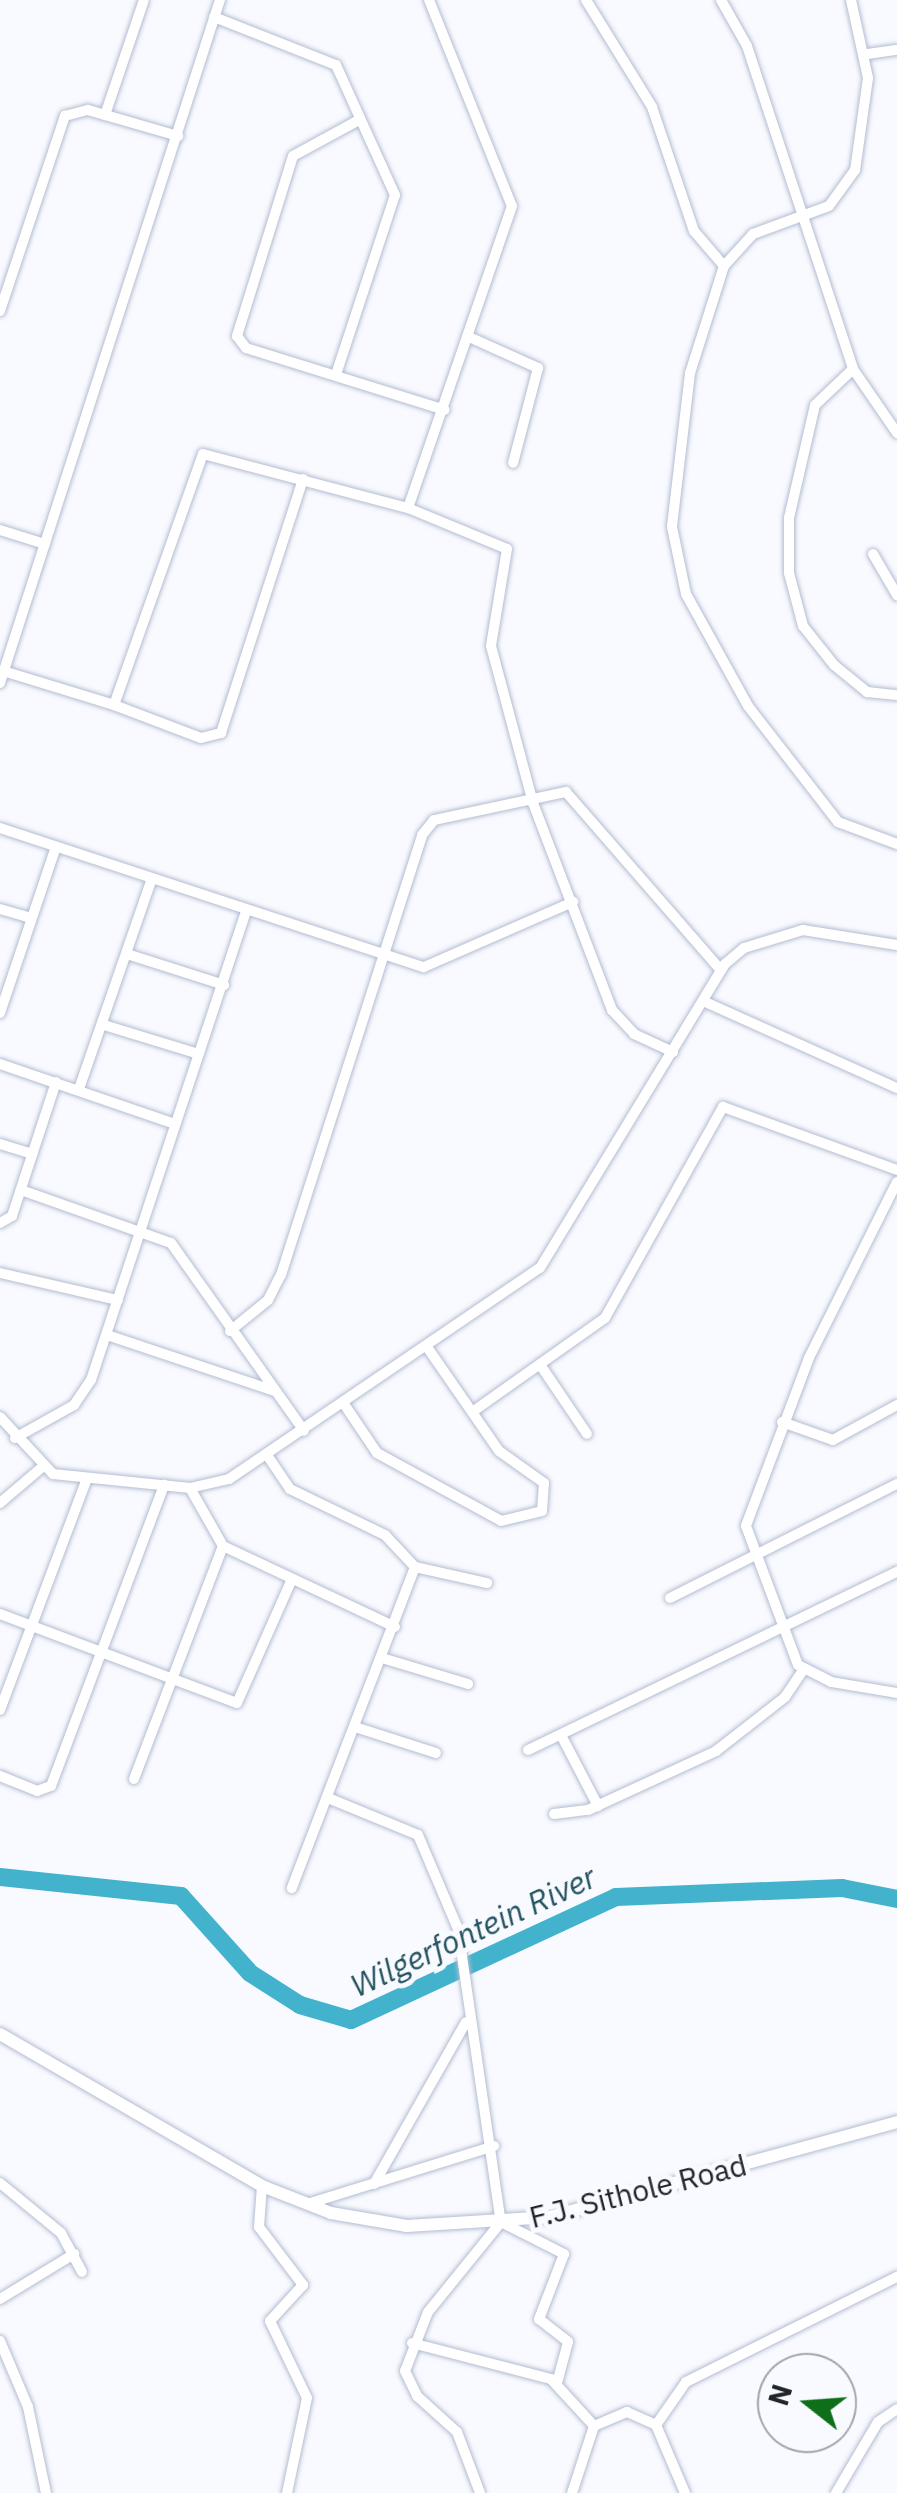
<!DOCTYPE html>
<style>
body{margin:0}
#map{position:relative;width:897px;height:2493px;overflow:hidden;background:#f8faff;font-family:"IBM Plex Sans",sans-serif}
div>[style]{position:absolute}
[style*='--x']{left:calc(var(--x)*1px);top:calc(var(--y)*1px);width:calc(var(--w)*1px);rotate:calc(var(--a)*1deg)}
.river>*{height:18px;margin:-9px;padding:0 9px;transform-origin:9px;border-radius:9px;background:#43b2cc}
.roads{filter:drop-shadow(0 0 2px #b3bcd1) drop-shadow(0 0 2px #b3bcd1)}
.minor>*{height:10px;margin:-5px;padding:0 5px;transform-origin:5px;border-radius:5px;background:#fff}
.tertiary>*{height:12px;margin:-6px;padding:0 6px;transform-origin:6px;border-radius:6px;background:#fff}
span{translate:-50% -50%;white-space:nowrap;text-align:center;line-height:1.15;-webkit-text-stroke:10px #f8faff;paint-order:stroke}
.street-label{font-size:30px;color:#20242b}
.water-label{font-size:32px;color:#24535e;font-style:italic}
.north{position:absolute;left:757px;top:2353px;width:100px;height:100px;box-sizing:border-box;background:#f8faff;border:2px solid #a2a4aa;border-radius:50%;rotate:287deg;font-size:28px;font-weight:700;line-height:40px;text-align:center;color:#20242b}
.north::after{content:'';display:block;margin:auto;width:35px;height:45px;background:#0f6e1a;clip-path:polygon(50% 0,100% 100%,50% 72%,0 100%)}
</style>
<div id="map">
<div class="river">
<i style="--x:0;--y:1877;--w:182;--a:6"></i>
<i style="--x:181;--y:1896;--w:103;--a:48.1"></i>
<i style="--x:250;--y:1973;--w:59;--a:32.6"></i>
<i style="--x:300;--y:2005;--w:53;--a:16.4"></i>
<i style="--x:351;--y:2020;--w:292;--a:-24.9"></i>
<i style="--x:616;--y:1897;--w:226;--a:-2.3"></i>
<i style="--x:842;--y:1888;--w:56;--a:11.3"></i>
</div>
<div class="roads">
<div class="minor">
<i style="--x:429;--y:0;--w:222;--a:68.1"></i>
<i style="--x:512;--y:206;--w:319;--a:109"></i>
<i style="--x:408;--y:508;--w:107;--a:22.5"></i>
<i style="--x:507;--y:549;--w:98;--a:99.4"></i>
<i style="--x:491;--y:646;--w:163;--a:75"></i>
<i style="--x:533;--y:803;--w:222;--a:69.1"></i>
<i style="--x:612;--y:1010;--w:33;--a:47"></i>
<i style="--x:634;--y:1034;--w:43;--a:24.8"></i>
<i style="--x:586;--y:0;--w:126;--a:58.3"></i>
<i style="--x:652;--y:107;--w:131;--a:71.3"></i>
<i style="--x:694;--y:231;--w:46;--a:49.4"></i>
<i style="--x:721;--y:0;--w:53;--a:60.5"></i>
<i style="--x:747;--y:46;--w:340;--a:71.8"></i>
<i style="--x:853;--y:369;--w:78;--a:55.5"></i>
<i style="--x:851;--y:0;--w:80;--a:77.7"></i>
<i style="--x:868;--y:78;--w:93;--a:98"></i>
<i style="--x:855;--y:170;--w:44;--a:125.8"></i>
<i style="--x:829;--y:206;--w:81;--a:159.8"></i>
<i style="--x:753;--y:234;--w:43;--a:132.2"></i>
<i style="--x:724;--y:266;--w:112;--a:107.6"></i>
<i style="--x:690;--y:373;--w:155;--a:96.7"></i>
<i style="--x:672;--y:527;--w:68;--a:78.2"></i>
<i style="--x:686;--y:594;--w:128;--a:61"></i>
<i style="--x:748;--y:706;--w:147;--a:52.2"></i>
<i style="--x:838;--y:822;--w:63;--a:20.4"></i>
<i style="--x:214;--y:17;--w:131;--a:21.5"></i>
<i style="--x:336;--y:65;--w:143;--a:65.6"></i>
<i style="--x:395;--y:195;--w:185;--a:108.2"></i>
<i style="--x:867;--y:54;--w:30;--a:-8"></i>
<i style="--x:105;--y:115;--w:121;--a:-71.3"></i>
<i style="--x:359;--y:120;--w:75;--a:151.4"></i>
<i style="--x:293;--y:156;--w:189;--a:107.3"></i>
<i style="--x:237;--y:336;--w:15;--a:53"></i>
<i style="--x:246;--y:348;--w:208;--a:17.3"></i>
<i style="--x:0;--y:311;--w:206;--a:-71.6"></i>
<i style="--x:65;--y:116;--w:24;--a:-15"></i>
<i style="--x:88;--y:110;--w:94;--a:16.1"></i>
<i style="--x:469;--y:337;--w:76;--a:24.2"></i>
<i style="--x:538;--y:368;--w:98;--a:104.7"></i>
<i style="--x:853;--y:369;--w:52;--a:136.5"></i>
<i style="--x:815;--y:405;--w:116;--a:103"></i>
<i style="--x:789;--y:518;--w:55;--a:90"></i>
<i style="--x:789;--y:573;--w:55;--a:75.2"></i>
<i style="--x:803;--y:626;--w:50;--a:51.5"></i>
<i style="--x:834;--y:665;--w:43;--a:39.3"></i>
<i style="--x:867;--y:692;--w:30;--a:6"></i>
<i style="--x:0;--y:530;--w:47;--a:17.3"></i>
<i style="--x:873;--y:554;--w:48;--a:59.7"></i>
<i style="--x:3;--y:671;--w:116;--a:17"></i>
<i style="--x:114;--y:705;--w:266;--a:-70.5"></i>
<i style="--x:203;--y:454;--w:212;--a:14.8"></i>
<i style="--x:0;--y:683;--w:718;--a:-72.15"></i>
<i style="--x:114;--y:705;--w:93;--a:20.8"></i>
<i style="--x:201;--y:738;--w:21;--a:-14"></i>
<i style="--x:221;--y:733;--w:267;--a:-72.1"></i>
<i style="--x:0;--y:828;--w:446;--a:18.2"></i>
<i style="--x:424;--y:967;--w:163;--a:-23.6"></i>
<i style="--x:0;--y:909;--w:32;--a:16"></i>
<i style="--x:127;--y:954;--w:102;--a:17.7"></i>
<i style="--x:703;--y:1001;--w:213;--a:24.2"></i>
<i style="--x:0;--y:1013;--w:175;--a:-71.4"></i>
<i style="--x:104;--y:1025;--w:99;--a:17"></i>
<i style="--x:0;--y:1064;--w:185;--a:18.9"></i>
<i style="--x:79;--y:1089;--w:223;--a:-70.9"></i>
<i style="--x:0;--y:1144;--w:34;--a:17"></i>
<i style="--x:897;--y:1182;--w:197;--a:116.6"></i>
<i style="--x:809;--y:1358;--w:179;--a:110.6"></i>
<i style="--x:746;--y:1526;--w:148;--a:69.5"></i>
<i style="--x:798;--y:1665;--w:37;--a:27"></i>
<i style="--x:831;--y:1682;--w:67;--a:9.5"></i>
<i style="--x:21;--y:1190;--w:159;--a:19.5"></i>
<i style="--x:171;--y:1243;--w:230;--a:54.7"></i>
<i style="--x:0;--y:1223;--w:14;--a:-30"></i>
<i style="--x:12;--y:1216;--w:141;--a:-71.8"></i>
<i style="--x:0;--y:1273;--w:121;--a:12.9"></i>
<i style="--x:230;--y:1331;--w:49;--a:-39.2"></i>
<i style="--x:268;--y:1300;--w:28;--a:-63"></i>
<i style="--x:281;--y:1275;--w:462;--a:-72.2"></i>
<i style="--x:422;--y:835;--w:19;--a:-51"></i>
<i style="--x:434;--y:820;--w:135;--a:-12"></i>
<i style="--x:566;--y:792;--w:236;--a:49"></i>
<i style="--x:107;--y:1335;--w:176;--a:18.5"></i>
<i style="--x:541;--y:1366;--w:82;--a:55.9"></i>
<i style="--x:344;--y:1404;--w:59;--a:56"></i>
<i style="--x:377;--y:1453;--w:141;--a:28.7"></i>
<i style="--x:501;--y:1521;--w:42;--a:-13.7"></i>
<i style="--x:542;--y:1511;--w:28;--a:-86"></i>
<i style="--x:544;--y:1483;--w:55;--a:-144.6"></i>
<i style="--x:499;--y:1451;--w:126;--a:-124.7"></i>
<i style="--x:475;--y:1410;--w:159;--a:-35.3"></i>
<i style="--x:605;--y:1318;--w:242;--a:-60.8"></i>
<i style="--x:723;--y:1107;--w:185;--a:19.9"></i>
<i style="--x:0;--y:1417;--w:78;--a:47.1"></i>
<i style="--x:53;--y:1474;--w:138;--a:5.8"></i>
<i style="--x:190;--y:1488;--w:40;--a:-13"></i>
<i style="--x:229;--y:1479;--w:376;--a:-34.2"></i>
<i style="--x:540;--y:1268;--w:356;--a:-58.7"></i>
<i style="--x:725;--y:964;--w:25;--a:-40"></i>
<i style="--x:744;--y:948;--w:62;--a:-17"></i>
<i style="--x:803;--y:930;--w:95;--a:9.1"></i>
<i style="--x:782;--y:1422;--w:54;--a:19.4"></i>
<i style="--x:833;--y:1440;--w:73;--a:-28.7"></i>
<i style="--x:15;--y:1438;--w:68;--a:-29.2"></i>
<i style="--x:74;--y:1405;--w:30;--a:-56"></i>
<i style="--x:91;--y:1380;--w:494;--a:-71.7"></i>
<i style="--x:267;--y:1455;--w:41;--a:55.9"></i>
<i style="--x:290;--y:1489;--w:106;--a:25.8"></i>
<i style="--x:385;--y:1535;--w:44;--a:46.8"></i>
<i style="--x:415;--y:1567;--w:344;--a:111"></i>
<i style="--x:190;--y:1488;--w:67;--a:60.4"></i>
<i style="--x:223;--y:1546;--w:190;--a:25.2"></i>
<i style="--x:0;--y:1503;--w:54;--a:-40.5"></i>
<i style="--x:415;--y:1567;--w:74;--a:12.5"></i>
<i style="--x:670;--y:1598;--w:254;--a:-26.7"></i>
<i style="--x:0;--y:1614;--w:253;--a:20.6"></i>
<i style="--x:237;--y:1703;--w:136;--a:-66.1"></i>
<i style="--x:382;--y:1658;--w:90;--a:16.8"></i>
<i style="--x:0;--y:1710;--w:247;--a:-69.4"></i>
<i style="--x:355;--y:1727;--w:85;--a:17.8"></i>
<i style="--x:562;--y:1737;--w:78;--a:62.4"></i>
<i style="--x:528;--y:1750;--w:410;--a:-25.8"></i>
<i style="--x:0;--y:1776;--w:40;--a:22"></i>
<i style="--x:37;--y:1791;--w:15;--a:-20"></i>
<i style="--x:51;--y:1786;--w:322;--a:-69.4"></i>
<i style="--x:134;--y:1779;--w:249;--a:-69.1"></i>
<i style="--x:328;--y:1798;--w:97;--a:22.3"></i>
<i style="--x:418;--y:1835;--w:102;--a:66.9"></i>
<i style="--x:458;--y:1929;--w:296;--a:81.7"></i>
<i style="--x:501;--y:2222;--w:116;--a:129"></i>
<i style="--x:428;--y:2312;--w:63;--a:111.3"></i>
<i style="--x:405;--y:2371;--w:28;--a:64"></i>
<i style="--x:417;--y:2396;--w:54;--a:42"></i>
<i style="--x:457;--y:2432;--w:65;--a:69.3"></i>
<i style="--x:554;--y:1814;--w:34;--a:-7"></i>
<i style="--x:588;--y:1810;--w:141;--a:-24.7"></i>
<i style="--x:716;--y:1751;--w:88;--a:-38"></i>
<i style="--x:785;--y:1697;--w:32;--a:-56"></i>
<i style="--x:0;--y:2183;--w:79;--a:39.3"></i>
<i style="--x:61;--y:2233;--w:44;--a:61.7"></i>
<i style="--x:374;--y:2184;--w:186;--a:-60.4"></i>
<i style="--x:262;--y:2186;--w:41;--a:94.2"></i>
<i style="--x:259;--y:2227;--w:73;--a:52.8"></i>
<i style="--x:303;--y:2285;--w:49;--a:132.5"></i>
<i style="--x:270;--y:2321;--w:85;--a:64.3"></i>
<i style="--x:307;--y:2398;--w:97;--a:101.9"></i>
<i style="--x:307;--y:2204;--w:196;--a:-17.2"></i>
<i style="--x:501;--y:2222;--w:71;--a:26.9"></i>
<i style="--x:564;--y:2254;--w:70;--a:111"></i>
<i style="--x:539;--y:2319;--w:37;--a:38"></i>
<i style="--x:568;--y:2342;--w:42;--a:105"></i>
<i style="--x:0;--y:2299;--w:87;--a:-31.3"></i>
<i style="--x:0;--y:2341;--w:72;--a:67"></i>
<i style="--x:28;--y:2407;--w:88;--a:78.2"></i>
<i style="--x:412;--y:2343;--w:144;--a:14.5"></i>
<i style="--x:551;--y:2379;--w:64;--a:47.5"></i>
<i style="--x:656;--y:2425;--w:52;--a:-55.1"></i>
<i style="--x:686;--y:2382;--w:236;--a:-26.5"></i>
<i style="--x:572;--y:2493;--w:71;--a:-71.8"></i>
<i style="--x:594;--y:2426;--w:36;--a:-23"></i>
<i style="--x:627;--y:2412;--w:32;--a:24"></i>
<i style="--x:656;--y:2425;--w:74;--a:66.9"></i>
<i style="--x:836;--y:2493;--w:82;--a:-59.4"></i>
<i style="--x:878;--y:2422;--w:23;--a:-34"></i>
</div>
<div class="tertiary">
<i style="--x:0;--y:2034;--w:303;--a:30.1"></i>
<i style="--x:262;--y:2186;--w:74;--a:21.4"></i>
<i style="--x:331;--y:2213;--w:77;--a:9.7"></i>
<i style="--x:407;--y:2226;--w:143;--a:-3.6"></i>
<i style="--x:550;--y:2217;--w:360;--a:-15.3"></i>
</div>
</div>
<div class="street-label">
<span style="left:638px;top:2191px;rotate:-14deg">F.J. Sithole Road</span>
</div>
<div class="water-label">
<span style="left:473px;top:1931px;rotate:-25deg">Wilgerfontein River</span>
</div>
<div class="north">N</div>
</div>
